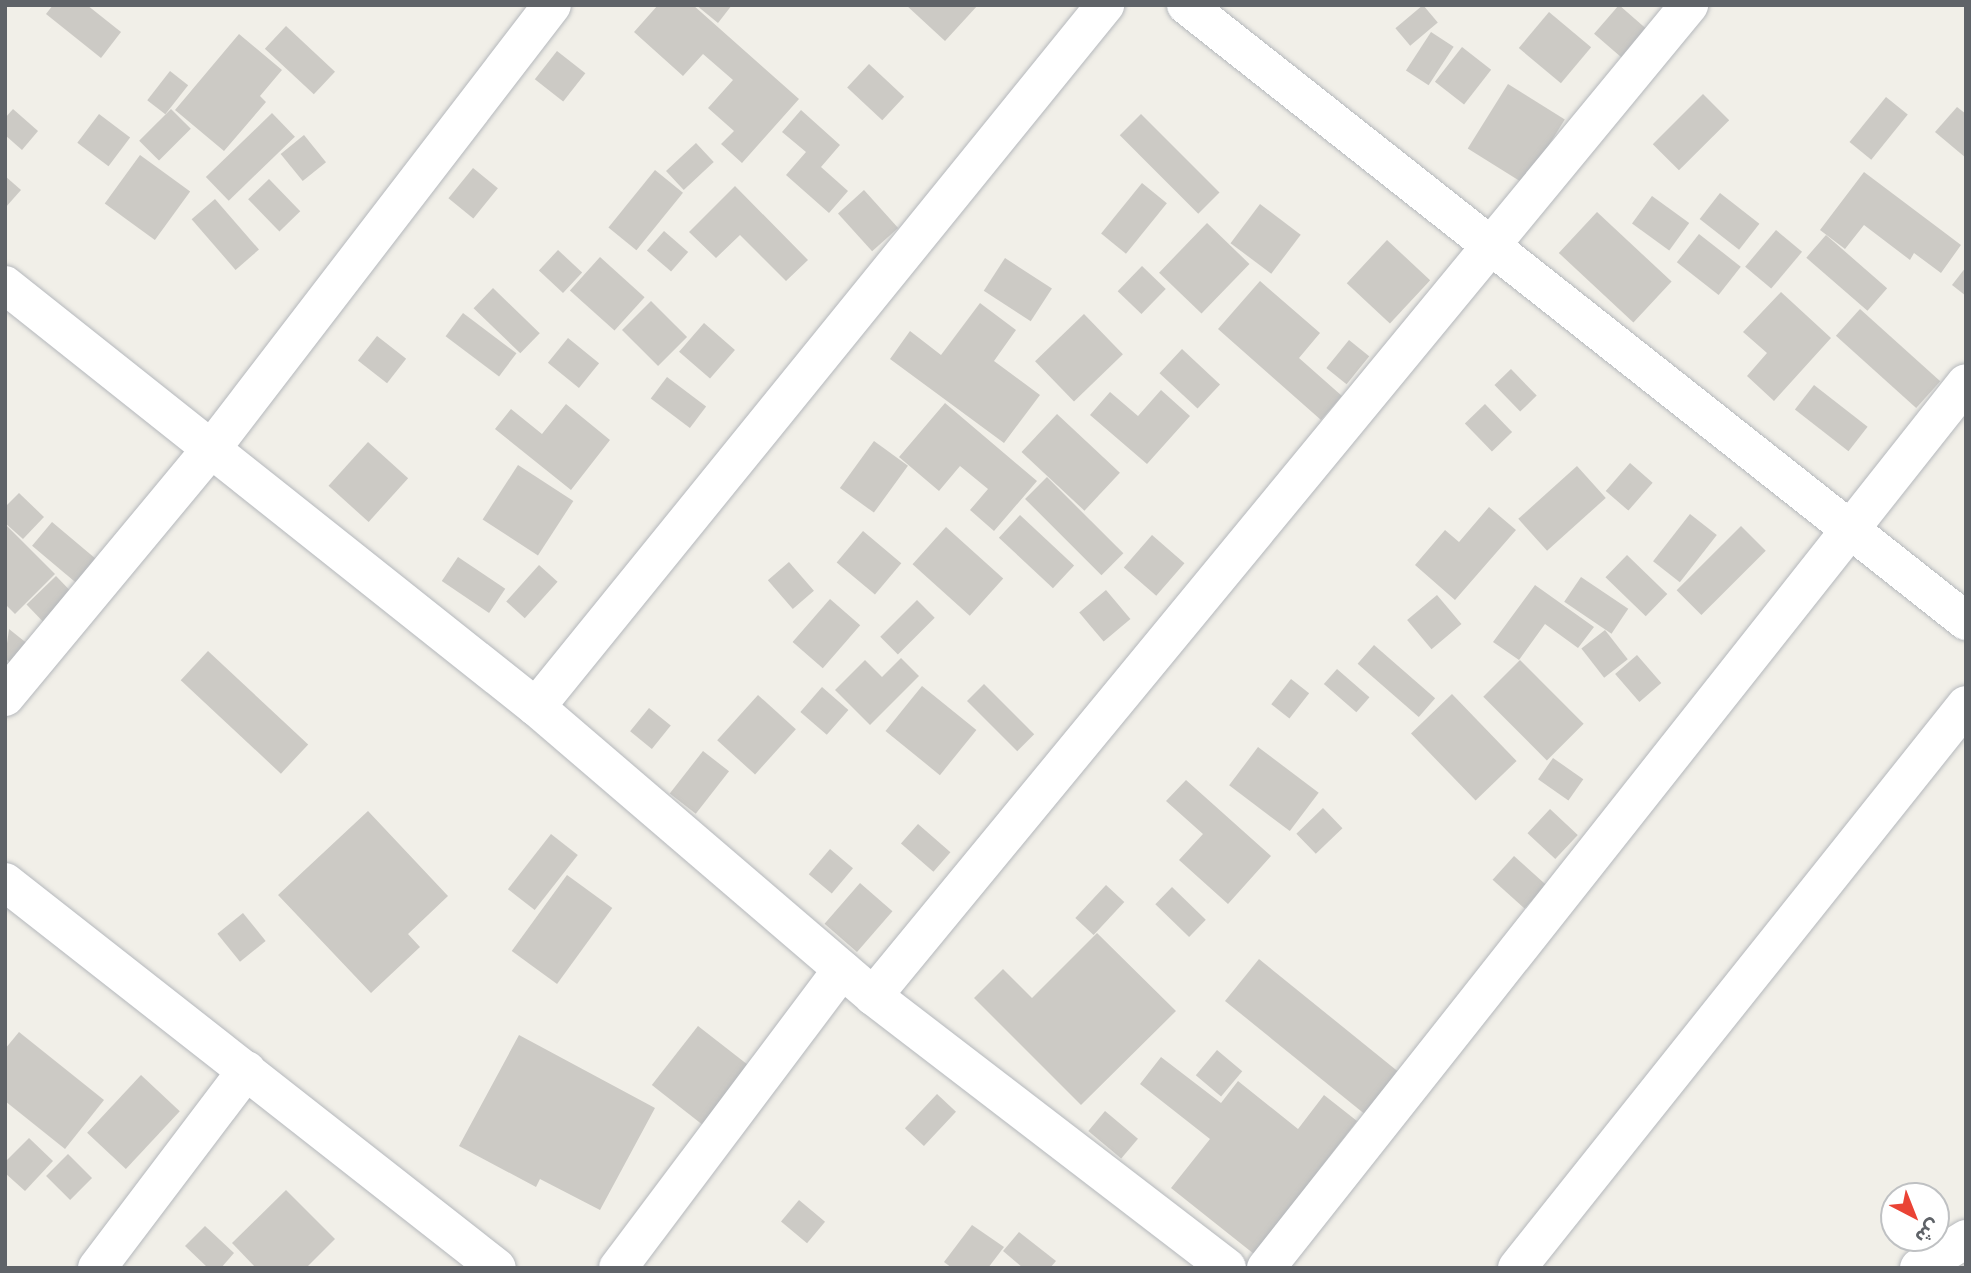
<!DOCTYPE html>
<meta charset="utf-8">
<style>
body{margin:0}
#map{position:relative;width:1971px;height:1273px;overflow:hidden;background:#f1efe8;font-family:Karla,"Noto Sans Arabic",sans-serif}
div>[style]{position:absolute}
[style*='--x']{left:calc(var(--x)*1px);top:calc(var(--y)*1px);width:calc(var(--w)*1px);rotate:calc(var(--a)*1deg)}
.building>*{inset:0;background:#cccac5;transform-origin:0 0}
.roads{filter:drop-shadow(0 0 2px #b5b8bc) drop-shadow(0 0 2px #b5b8bc)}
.minor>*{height:38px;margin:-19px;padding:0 19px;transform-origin:19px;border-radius:19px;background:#fff}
span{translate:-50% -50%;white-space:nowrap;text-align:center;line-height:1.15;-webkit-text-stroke:6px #fff;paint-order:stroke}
.frame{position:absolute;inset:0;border:7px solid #5f6368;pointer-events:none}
.north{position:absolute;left:1880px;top:1182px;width:70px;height:70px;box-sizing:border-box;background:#fff;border:2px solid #bfc1c3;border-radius:50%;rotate:138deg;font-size:19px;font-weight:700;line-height:28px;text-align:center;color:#5f6368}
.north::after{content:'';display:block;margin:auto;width:24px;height:32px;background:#ea4335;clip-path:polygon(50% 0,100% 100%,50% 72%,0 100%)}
</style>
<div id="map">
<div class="building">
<i style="clip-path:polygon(53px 5px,87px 5px,121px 32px,101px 58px,46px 14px)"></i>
<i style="clip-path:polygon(658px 5px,693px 5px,799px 99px,742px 163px,721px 144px,734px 131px,708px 108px,733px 80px,703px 54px,683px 76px,634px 32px)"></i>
<i style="clip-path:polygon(696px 5px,732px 5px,718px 23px)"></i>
<i style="clip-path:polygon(906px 5px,978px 5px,945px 41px)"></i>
<i style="left:1423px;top:5px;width:23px;height:36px;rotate:50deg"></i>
<i style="left:1619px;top:5px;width:41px;height:38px;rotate:41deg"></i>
<i style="left:1549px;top:12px;width:55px;height:47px;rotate:40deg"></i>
<i style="left:286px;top:26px;width:67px;height:31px;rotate:43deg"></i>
<i style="left:1431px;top:32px;width:27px;height:46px;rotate:33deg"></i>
<i style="clip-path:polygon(239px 34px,282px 70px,260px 96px,266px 102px,224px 151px,175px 110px)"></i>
<i style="left:1462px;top:47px;width:37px;height:44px;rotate:38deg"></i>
<i style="left:557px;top:51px;width:36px;height:36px;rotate:38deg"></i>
<i style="left:869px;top:64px;width:48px;height:32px;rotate:43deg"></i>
<i style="left:170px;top:71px;width:23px;height:37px;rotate:38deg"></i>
<i style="left:1508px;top:84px;width:67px;height:76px;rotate:32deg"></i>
<i style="left:1703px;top:94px;width:37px;height:71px;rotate:45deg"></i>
<i style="left:1886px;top:97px;width:28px;height:58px;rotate:39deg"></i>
<i style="clip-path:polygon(1957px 107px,1966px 114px,1966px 158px,1935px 132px)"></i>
<i style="clip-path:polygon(13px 109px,38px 131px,22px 150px,5px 135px,5px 118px)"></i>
<i style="left:171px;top:109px;width:28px;height:45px;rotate:45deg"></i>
<i style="clip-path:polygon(801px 110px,840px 145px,821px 167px,848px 191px,829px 213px,786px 175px,806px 152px,782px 132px)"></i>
<i style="left:272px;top:113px;width:33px;height:92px;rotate:46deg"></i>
<i style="left:99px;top:114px;width:39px;height:36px;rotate:37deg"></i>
<i style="left:1141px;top:114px;width:111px;height:30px;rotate:45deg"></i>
<i style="left:304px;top:135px;width:35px;height:30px;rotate:51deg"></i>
<i style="left:696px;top:143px;width:26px;height:41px;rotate:47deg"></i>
<i style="left:140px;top:155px;width:62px;height:60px;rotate:36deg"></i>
<i style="left:473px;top:168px;width:32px;height:39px;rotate:39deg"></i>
<i style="left:655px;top:170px;width:36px;height:74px;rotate:39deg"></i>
<i style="clip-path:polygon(1864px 172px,1961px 245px,1941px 273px,1914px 253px,1910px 260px,1864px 225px,1845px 249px,1820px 230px)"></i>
<i style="clip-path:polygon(5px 176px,21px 190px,5px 208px)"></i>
<i style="left:269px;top:179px;width:45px;height:29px;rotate:46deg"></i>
<i style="left:1142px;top:183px;width:32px;height:65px;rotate:39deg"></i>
<i style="clip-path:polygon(735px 186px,808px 260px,786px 281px,740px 235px,716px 258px,689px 232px)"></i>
<i style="left:864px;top:190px;width:51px;height:35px;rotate:48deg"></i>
<i style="left:1720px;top:193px;width:50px;height:33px;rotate:38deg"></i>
<i style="left:1652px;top:196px;width:46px;height:34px;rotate:36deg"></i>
<i style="left:215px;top:199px;width:67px;height:31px;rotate:49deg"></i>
<i style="left:1260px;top:204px;width:51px;height:49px;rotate:37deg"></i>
<i style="left:1597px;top:212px;width:102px;height:56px;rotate:43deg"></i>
<i style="left:1207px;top:223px;width:59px;height:69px;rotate:44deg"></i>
<i style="left:1776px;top:230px;width:34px;height:48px;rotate:40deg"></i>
<i style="left:664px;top:231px;width:32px;height:26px;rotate:41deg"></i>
<i style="left:1699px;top:234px;width:53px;height:36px;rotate:38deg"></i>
<i style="left:1826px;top:235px;width:81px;height:30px;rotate:41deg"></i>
<i style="left:1387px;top:240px;width:59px;height:59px;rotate:43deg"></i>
<i style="left:558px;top:250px;width:33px;height:28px;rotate:43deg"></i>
<i style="left:600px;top:257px;width:60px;height:45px;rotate:42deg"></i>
<i style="left:1005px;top:258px;width:56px;height:39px;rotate:33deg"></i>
<i style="left:1142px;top:266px;width:33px;height:35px;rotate:44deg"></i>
<i style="clip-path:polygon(1966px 267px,1966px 296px,1952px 285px)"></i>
<i style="clip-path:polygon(1260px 281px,1320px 333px,1299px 358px,1342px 396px,1321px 420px,1218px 329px)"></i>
<i style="left:493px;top:288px;width:65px;height:28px;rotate:44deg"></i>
<i style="clip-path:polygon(1781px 292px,1831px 338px,1774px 401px,1747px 376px,1767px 353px,1743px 332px)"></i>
<i style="left:651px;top:301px;width:51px;height:41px;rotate:45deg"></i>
<i style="clip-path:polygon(980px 303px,1016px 330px,994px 361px,1040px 395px,1004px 443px,890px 359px,910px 331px,941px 355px)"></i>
<i style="left:1860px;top:309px;width:108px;height:36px;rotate:42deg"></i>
<i style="left:463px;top:313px;width:67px;height:29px;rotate:37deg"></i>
<i style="left:1084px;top:314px;width:56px;height:68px;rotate:46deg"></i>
<i style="left:704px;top:323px;width:41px;height:38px;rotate:41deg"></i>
<i style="left:377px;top:336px;width:37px;height:31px;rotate:38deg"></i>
<i style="left:568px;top:338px;width:40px;height:32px;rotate:39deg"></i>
<i style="left:1349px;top:340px;width:26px;height:36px;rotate:39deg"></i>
<i style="left:1182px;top:349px;width:52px;height:33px;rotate:43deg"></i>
<i style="left:1511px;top:369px;width:37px;height:23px;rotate:46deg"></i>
<i style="left:667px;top:377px;width:49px;height:27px;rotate:37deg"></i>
<i style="left:1814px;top:385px;width:68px;height:31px;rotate:38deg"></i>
<i style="clip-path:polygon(1161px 390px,1190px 416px,1147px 464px,1090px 415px,1110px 392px,1138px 416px)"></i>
<i style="clip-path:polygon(945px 403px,1037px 481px,994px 531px,970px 510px,988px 489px,960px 466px,939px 491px,899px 457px)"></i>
<i style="clip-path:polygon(566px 404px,610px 440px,571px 490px,495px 429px,511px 409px,542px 434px)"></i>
<i style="left:1485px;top:404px;width:39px;height:28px;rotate:46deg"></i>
<i style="left:1057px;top:414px;width:86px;height:52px;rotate:43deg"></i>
<i style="left:874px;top:441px;width:42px;height:58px;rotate:36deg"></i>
<i style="left:368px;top:442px;width:54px;height:59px;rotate:42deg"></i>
<i style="left:1630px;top:463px;width:30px;height:37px;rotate:41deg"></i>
<i style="left:518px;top:465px;width:66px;height:65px;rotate:33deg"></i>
<i style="left:1577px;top:466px;width:43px;height:79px;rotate:48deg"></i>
<i style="left:1047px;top:477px;width:108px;height:31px;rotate:45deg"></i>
<i style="clip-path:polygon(19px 493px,44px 517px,23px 539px,5px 523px,5px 507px)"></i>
<i style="clip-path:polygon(1489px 507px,1516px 530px,1455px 600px,1415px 565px,1445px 530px,1459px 542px)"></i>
<i style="left:1690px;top:514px;width:34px;height:60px;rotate:38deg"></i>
<i style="left:1020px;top:515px;width:74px;height:31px;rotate:43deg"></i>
<i style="left:52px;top:522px;width:71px;height:31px;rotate:40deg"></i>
<i style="clip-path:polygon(5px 524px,55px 574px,15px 614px,5px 604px)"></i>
<i style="left:1741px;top:526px;width:35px;height:91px;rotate:45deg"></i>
<i style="left:946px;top:527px;width:77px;height:50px;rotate:42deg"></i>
<i style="left:863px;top:531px;width:50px;height:41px;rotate:40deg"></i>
<i style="left:1152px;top:535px;width:43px;height:43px;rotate:41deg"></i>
<i style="left:1627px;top:555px;width:56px;height:31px;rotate:44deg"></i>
<i style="left:458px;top:557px;width:57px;height:29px;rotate:34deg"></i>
<i style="left:789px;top:562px;width:38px;height:28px;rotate:49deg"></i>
<i style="left:539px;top:565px;width:25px;height:49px;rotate:42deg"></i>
<i style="left:56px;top:576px;width:35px;height:41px;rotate:46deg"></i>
<i style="left:1581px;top:577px;width:57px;height:30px;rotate:34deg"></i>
<i style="clip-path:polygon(1535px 585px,1594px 627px,1578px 648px,1545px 624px,1519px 660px,1493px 642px)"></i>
<i style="left:1106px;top:590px;width:38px;height:35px;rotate:50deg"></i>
<i style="left:1437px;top:595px;width:38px;height:39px;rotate:50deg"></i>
<i style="left:830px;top:599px;width:40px;height:57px;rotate:41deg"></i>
<i style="left:917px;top:600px;width:25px;height:52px;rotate:45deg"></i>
<i style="clip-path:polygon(9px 629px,34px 649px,17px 668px,5px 658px)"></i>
<i style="left:1605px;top:630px;width:37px;height:30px;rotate:52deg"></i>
<i style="left:1374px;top:645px;width:81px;height:25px;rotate:41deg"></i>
<i style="left:208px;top:651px;width:137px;height:40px;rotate:43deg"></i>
<i style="left:1637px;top:655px;width:37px;height:29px;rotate:49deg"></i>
<i style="clip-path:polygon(901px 658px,919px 676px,870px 725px,835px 690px,865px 660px,882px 677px)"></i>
<i style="left:1520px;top:660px;width:90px;height:52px;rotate:45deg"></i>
<i style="left:1337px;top:669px;width:43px;height:20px;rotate:41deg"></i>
<i style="left:1291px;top:679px;width:23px;height:32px;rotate:38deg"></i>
<i style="left:984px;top:684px;width:71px;height:24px;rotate:45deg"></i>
<i style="left:922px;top:686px;width:70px;height:58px;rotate:39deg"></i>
<i style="left:822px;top:687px;width:35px;height:33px;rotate:41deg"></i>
<i style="left:1452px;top:694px;width:93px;height:57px;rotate:46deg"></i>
<i style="left:758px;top:695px;width:51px;height:61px;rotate:42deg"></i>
<i style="left:649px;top:708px;width:28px;height:30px;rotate:39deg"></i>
<i style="left:1258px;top:747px;width:76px;height:48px;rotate:37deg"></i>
<i style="left:703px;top:751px;width:33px;height:54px;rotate:38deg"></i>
<i style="left:1553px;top:758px;width:37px;height:26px;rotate:35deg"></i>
<i style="clip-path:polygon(1186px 780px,1271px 856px,1228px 904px,1179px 860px,1203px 834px,1166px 801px)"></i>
<i style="left:1323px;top:808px;width:28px;height:37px;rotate:46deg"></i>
<i style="left:1550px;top:809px;width:38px;height:33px;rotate:43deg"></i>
<i style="clip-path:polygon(368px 811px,448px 896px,408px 934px,420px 947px,371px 993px,278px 895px)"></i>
<i style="left:918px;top:824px;width:43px;height:26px;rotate:41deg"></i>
<i style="left:551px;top:834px;width:34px;height:70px;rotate:38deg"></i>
<i style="left:830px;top:849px;width:30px;height:33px;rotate:40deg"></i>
<i style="left:1514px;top:856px;width:43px;height:32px;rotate:42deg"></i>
<i style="left:567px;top:875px;width:56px;height:94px;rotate:36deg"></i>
<i style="left:860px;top:883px;width:43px;height:54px;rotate:41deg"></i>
<i style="left:1106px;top:885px;width:25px;height:45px;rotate:43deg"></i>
<i style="left:1172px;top:887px;width:47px;height:24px;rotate:44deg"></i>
<i style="left:243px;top:913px;width:36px;height:33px;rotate:51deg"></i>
<i style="clip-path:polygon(1097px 933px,1176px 1011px,1081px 1105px,974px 998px,1003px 969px,1032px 998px)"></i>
<i style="left:1259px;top:959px;width:190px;height:54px;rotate:39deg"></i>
<i style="left:698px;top:1026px;width:68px;height:75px;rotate:38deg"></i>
<i style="clip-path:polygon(19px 1032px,104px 1100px,65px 1149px,5px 1101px,5px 1049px)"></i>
<i style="clip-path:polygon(519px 1035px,655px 1108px,600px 1210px,540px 1179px,536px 1187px,459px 1146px)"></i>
<i style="left:1217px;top:1050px;width:33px;height:33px;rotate:40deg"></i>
<i style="clip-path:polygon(1161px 1057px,1221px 1103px,1238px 1081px,1298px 1129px,1324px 1095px,1357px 1121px,1254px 1254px,1171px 1188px,1210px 1139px,1140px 1084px)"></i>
<i style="left:141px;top:1075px;width:53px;height:79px;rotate:43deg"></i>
<i style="left:937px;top:1094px;width:26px;height:47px;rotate:43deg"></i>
<i style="left:1105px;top:1111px;width:43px;height:26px;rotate:40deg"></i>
<i style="clip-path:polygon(29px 1138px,53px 1161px,25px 1191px,5px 1173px,5px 1162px)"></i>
<i style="left:68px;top:1154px;width:34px;height:31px;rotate:45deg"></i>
<i style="clip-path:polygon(286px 1190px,335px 1239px,306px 1268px,256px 1268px,232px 1243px)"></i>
<i style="left:799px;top:1200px;width:34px;height:28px;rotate:40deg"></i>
<i style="clip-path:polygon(972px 1225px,1004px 1247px,988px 1268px,952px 1268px,944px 1262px)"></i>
<i style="clip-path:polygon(205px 1226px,234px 1253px,221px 1268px,208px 1268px,185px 1246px)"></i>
<i style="clip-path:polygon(1019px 1232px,1056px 1261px,1050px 1268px,1023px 1268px,1003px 1251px)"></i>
</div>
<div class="roads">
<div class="minor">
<i style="--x:1186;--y:5;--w:994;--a:38.3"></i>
<i style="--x:5;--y:285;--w:678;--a:38.48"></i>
<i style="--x:536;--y:707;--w:444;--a:40.6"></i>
<i style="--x:873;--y:996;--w:446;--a:37.5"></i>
<i style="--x:5;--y:697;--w:324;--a:-50.3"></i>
<i style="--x:212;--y:448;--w:558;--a:-52.49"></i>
<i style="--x:536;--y:707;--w:904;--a:-50.97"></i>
<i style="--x:5;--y:882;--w:625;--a:38.12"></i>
<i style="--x:873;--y:996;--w:1284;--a:-50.53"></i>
<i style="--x:97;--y:1268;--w:248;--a:-52.9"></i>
<i style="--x:618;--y:1268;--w:373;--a:-53.1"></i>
<i style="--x:1266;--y:1268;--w:1128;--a:-51.66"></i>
<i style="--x:1517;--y:1268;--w:720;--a:-51.43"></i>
<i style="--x:1919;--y:1268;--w:55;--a:-31.7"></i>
</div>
</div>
<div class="frame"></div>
<div class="north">ش</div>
</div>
